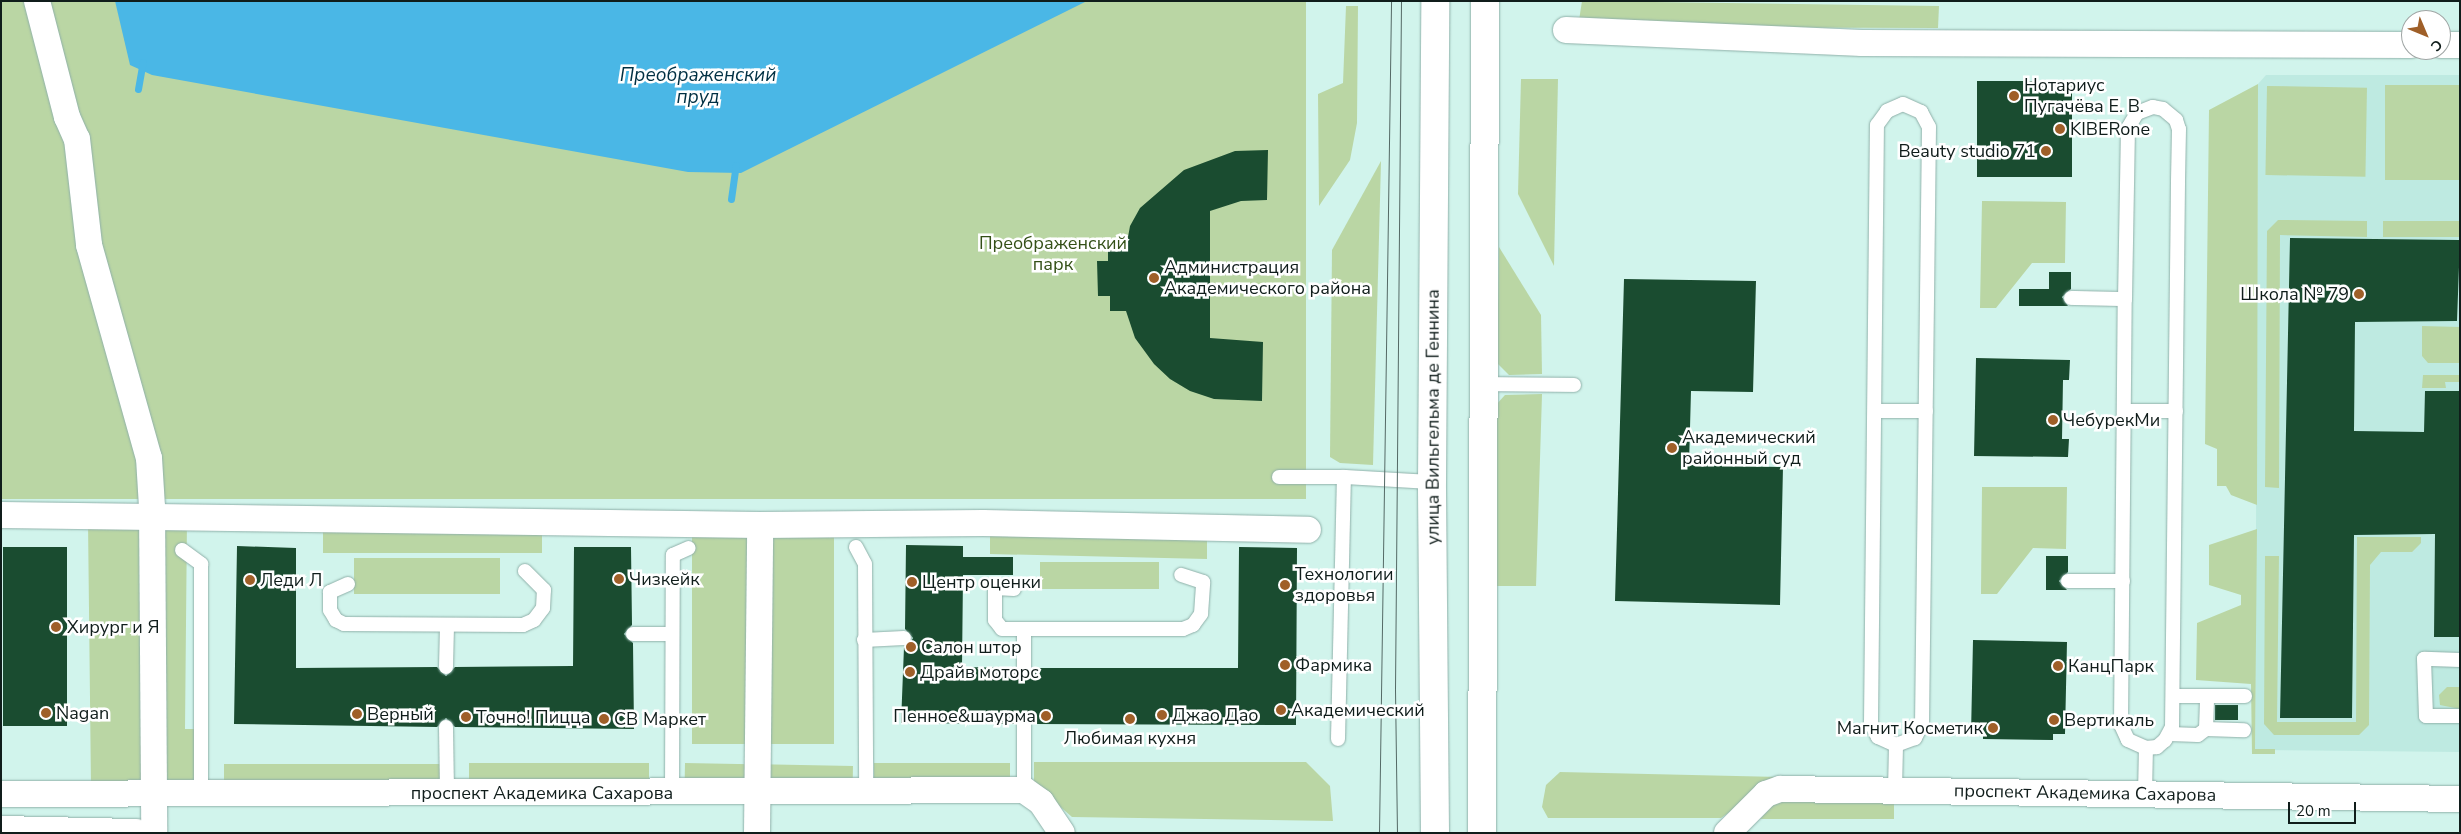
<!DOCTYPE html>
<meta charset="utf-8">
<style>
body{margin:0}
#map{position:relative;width:2461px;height:834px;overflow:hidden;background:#d1f4ec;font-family:"Nunito Sans",sans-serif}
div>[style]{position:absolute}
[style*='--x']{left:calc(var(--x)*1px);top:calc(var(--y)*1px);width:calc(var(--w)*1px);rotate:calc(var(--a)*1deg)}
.built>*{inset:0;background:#beeae1}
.green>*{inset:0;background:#bad6a4;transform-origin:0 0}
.water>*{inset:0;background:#4ab7e6}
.stream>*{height:7px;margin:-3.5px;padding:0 3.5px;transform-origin:3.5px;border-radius:3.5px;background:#4ab7e6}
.building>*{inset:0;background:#1a4c30;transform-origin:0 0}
.roads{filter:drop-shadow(0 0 1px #8fb0a9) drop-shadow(0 0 1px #8fb0a9)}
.lane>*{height:14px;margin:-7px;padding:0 7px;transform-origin:7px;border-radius:7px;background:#fff}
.street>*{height:26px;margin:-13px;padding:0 13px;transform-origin:13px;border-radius:13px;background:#fff}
.secondary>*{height:28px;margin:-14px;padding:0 14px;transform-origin:14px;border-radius:14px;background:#fff}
.tram>*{height:1px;margin:-0.5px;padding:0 0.5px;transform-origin:0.5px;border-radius:0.5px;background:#546965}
.dots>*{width:14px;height:14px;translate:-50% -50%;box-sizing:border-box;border:2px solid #fff;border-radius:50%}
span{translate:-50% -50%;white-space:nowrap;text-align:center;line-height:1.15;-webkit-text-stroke:5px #fff;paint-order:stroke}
.poi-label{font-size:18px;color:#101d1b}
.left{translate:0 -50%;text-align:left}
.right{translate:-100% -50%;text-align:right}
.park-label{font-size:18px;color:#345017}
.street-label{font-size:18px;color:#101d1b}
.water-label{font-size:19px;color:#003043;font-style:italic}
.frame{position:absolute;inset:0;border:2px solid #101d1b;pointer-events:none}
.north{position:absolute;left:2401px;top:10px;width:50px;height:50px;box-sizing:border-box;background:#fff;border:1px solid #9fa5a4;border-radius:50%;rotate:135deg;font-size:14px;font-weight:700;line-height:20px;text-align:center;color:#101d1b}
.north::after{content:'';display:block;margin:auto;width:18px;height:22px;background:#9f5f28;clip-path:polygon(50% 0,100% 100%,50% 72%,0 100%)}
.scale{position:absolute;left:2288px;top:802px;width:68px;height:22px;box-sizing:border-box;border:2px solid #101d1b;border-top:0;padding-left:6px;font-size:15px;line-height:18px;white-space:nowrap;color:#101d1b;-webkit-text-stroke:4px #fff;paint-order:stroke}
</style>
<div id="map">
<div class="built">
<i style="clip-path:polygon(2266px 75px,2460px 75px,2460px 752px,2255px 750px,2258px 84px)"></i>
</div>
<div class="green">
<i style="left:1px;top:1px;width:1305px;height:498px"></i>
<i style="clip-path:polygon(1582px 1px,1939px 6px,1938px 28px,1578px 27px)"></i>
<i style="clip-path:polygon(1346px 6px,1358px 6px,1357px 123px,1350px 160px,1319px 206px,1318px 94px,1343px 83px)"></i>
<i style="clip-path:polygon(1521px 79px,1558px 79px,1554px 266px,1518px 194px)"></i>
<i style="clip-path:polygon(2258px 84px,2257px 505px,2231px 495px,2226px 486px,2217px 486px,2217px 449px,2205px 444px,2209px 110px)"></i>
<i style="left:2385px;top:85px;width:75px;height:95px"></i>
<i style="left:2267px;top:86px;width:100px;height:89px;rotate:1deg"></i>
<i style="clip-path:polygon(1381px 161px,1373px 465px,1340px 463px,1330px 457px,1332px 250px)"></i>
<i style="clip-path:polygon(1982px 201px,2066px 202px,2065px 263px,2032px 263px,1996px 308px,1980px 308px)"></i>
<i style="clip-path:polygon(2278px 220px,2367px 221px,2367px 237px,2280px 235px,2279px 488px,2265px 487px,2267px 231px)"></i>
<i style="left:2383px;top:221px;width:77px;height:16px"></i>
<i style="clip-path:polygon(1499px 247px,1541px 315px,1542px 374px,1509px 375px,1497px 363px)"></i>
<i style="clip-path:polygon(2422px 326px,2460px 327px,2460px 363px,2428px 363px,2422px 356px)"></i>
<i style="clip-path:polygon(2423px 375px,2460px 375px,2460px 382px,2445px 382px,2446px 388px,2422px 388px)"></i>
<i style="clip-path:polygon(1542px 394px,1536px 586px,1494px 586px,1495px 406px,1505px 395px)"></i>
<i style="clip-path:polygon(1982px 487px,2067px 487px,2066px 549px,2033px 548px,1997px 594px,1981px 594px)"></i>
<i style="clip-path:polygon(187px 519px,185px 729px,194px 729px,195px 786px,91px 787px,88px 522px)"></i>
<i style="left:323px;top:528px;width:219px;height:25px"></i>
<i style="clip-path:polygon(2257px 529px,2255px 749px,2275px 749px,2275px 754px,2252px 754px,2251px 684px,2196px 680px,2197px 623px,2241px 605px,2241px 595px,2209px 585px,2209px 545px)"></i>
<i style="left:692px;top:530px;width:142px;height:214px"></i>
<i style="clip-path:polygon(990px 530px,1207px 531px,1207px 559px,990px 554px)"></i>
<i style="clip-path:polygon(2357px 537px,2421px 537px,2421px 543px,2412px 552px,2381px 552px,2370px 565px,2369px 725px,2359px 735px,2274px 735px,2264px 724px,2265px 556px,2279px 556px,2277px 722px,2356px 722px)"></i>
<i style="left:354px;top:558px;width:146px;height:36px"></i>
<i style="left:1040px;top:562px;width:119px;height:27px"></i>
<i style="clip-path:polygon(2447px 687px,2460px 687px,2460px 709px,2440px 705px,2439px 695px)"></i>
<i style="clip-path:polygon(1034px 762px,1306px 762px,1330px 786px,1333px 821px,1072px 817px,1048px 796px,1034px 789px)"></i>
<i style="left:469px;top:763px;width:180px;height:19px"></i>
<i style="left:685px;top:763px;width:168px;height:18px;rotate:1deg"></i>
<i style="left:874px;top:763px;width:136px;height:21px"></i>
<i style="left:224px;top:764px;width:218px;height:20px"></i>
<i style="clip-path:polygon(1560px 772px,1780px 777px,1721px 818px,1548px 818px,1542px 807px,1546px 785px)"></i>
<i style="clip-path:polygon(1786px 798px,1894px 798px,1894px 819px,1760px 819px,1774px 804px)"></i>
</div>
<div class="water">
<i style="clip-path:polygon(115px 1px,1087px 1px,741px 173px,688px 172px,152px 75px,130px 65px)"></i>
</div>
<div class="stream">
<i style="--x:138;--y:89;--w:27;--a:-80"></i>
<i style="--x:731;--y:199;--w:34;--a:-82"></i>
</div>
<div class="building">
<i style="left:1977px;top:81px;width:95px;height:96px"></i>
<i style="clip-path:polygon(1268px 150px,1267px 200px,1241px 201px,1210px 211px,1210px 338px,1263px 342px,1262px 401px,1214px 399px,1190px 391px,1170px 379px,1154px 364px,1135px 338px,1126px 311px,1110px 311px,1110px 296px,1098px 296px,1097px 261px,1108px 261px,1108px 248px,1126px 248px,1130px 226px,1140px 208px,1184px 170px,1235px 151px)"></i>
<i style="clip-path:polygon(2290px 238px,2460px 240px,2457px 321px,2355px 322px,2354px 431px,2424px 432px,2425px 391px,2460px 391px,2460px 637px,2434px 637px,2435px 534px,2354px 535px,2352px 718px,2280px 718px)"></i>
<i style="clip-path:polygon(2049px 272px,2071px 272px,2071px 289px,2062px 297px,2068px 306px,2019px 306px,2019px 289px,2049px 289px)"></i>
<i style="clip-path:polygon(1624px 279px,1756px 281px,1753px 392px,1691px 391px,1689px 465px,1783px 467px,1780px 605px,1615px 601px)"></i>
<i style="clip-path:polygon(1976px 358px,2070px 360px,2069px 380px,2063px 380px,2062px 439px,2069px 439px,2068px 457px,1974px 456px)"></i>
<i style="clip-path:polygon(906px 545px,963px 546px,963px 557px,1013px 557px,1013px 575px,963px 575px,962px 667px,1015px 668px,1024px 677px,1029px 675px,1033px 668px,1238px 668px,1239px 547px,1297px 548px,1296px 725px,1033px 724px,1024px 715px,1019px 717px,1015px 724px,901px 723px,904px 647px,909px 645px,913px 638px,905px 629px)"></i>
<i style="clip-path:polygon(237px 546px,296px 548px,296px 668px,437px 667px,446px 676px,455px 667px,573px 666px,574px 547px,631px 547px,632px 625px,624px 634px,633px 643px,634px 729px,455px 727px,446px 718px,437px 727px,234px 724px)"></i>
<i style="left:3px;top:547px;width:64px;height:179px"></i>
<i style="clip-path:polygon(2046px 556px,2068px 556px,2068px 572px,2059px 581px,2067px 590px,2046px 590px)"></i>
<i style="clip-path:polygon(1973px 640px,2067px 642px,2065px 734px,2053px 734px,2053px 740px,1983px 739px,1983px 734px,1971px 734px)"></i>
<i style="left:2215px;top:705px;width:23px;height:15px"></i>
</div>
<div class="roads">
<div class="lane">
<i style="--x:1903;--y:104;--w:20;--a:24"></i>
<i style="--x:1921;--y:112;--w:17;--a:62"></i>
<i style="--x:1929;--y:127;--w:597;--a:90.67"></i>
<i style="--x:1922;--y:724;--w:16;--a:117"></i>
<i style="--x:1915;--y:738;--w:20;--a:160"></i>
<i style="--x:1896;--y:745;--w:20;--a:-156"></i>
<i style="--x:1878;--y:737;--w:16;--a:-117"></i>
<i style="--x:1871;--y:723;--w:598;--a:-89.43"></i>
<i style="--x:1877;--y:125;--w:17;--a:-54"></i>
<i style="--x:1887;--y:111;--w:17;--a:-24"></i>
<i style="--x:2153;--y:107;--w:10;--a:11"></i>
<i style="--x:2163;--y:109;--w:17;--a:40"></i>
<i style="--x:2176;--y:120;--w:9;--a:72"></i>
<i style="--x:2179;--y:129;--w:54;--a:91.1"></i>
<i style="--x:2178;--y:183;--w:544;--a:90.63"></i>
<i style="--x:2172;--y:727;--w:15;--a:118"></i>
<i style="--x:2165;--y:740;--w:11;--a:139"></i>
<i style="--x:2157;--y:747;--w:11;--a:175"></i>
<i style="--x:2146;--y:748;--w:20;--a:-156"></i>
<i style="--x:2128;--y:740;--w:17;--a:-115"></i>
<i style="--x:2121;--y:725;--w:426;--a:-89.5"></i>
<i style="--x:2125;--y:299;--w:171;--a:-89"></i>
<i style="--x:2128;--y:128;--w:17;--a:-59"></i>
<i style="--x:2137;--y:113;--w:17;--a:-21"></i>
<i style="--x:2071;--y:298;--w:54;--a:1.1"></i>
<i style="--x:1483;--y:384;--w:91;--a:0.6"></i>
<i style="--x:1875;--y:411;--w:51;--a:0"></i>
<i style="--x:2125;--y:411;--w:51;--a:0"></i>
<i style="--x:1279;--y:477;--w:65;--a:0"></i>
<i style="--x:856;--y:547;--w:19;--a:62"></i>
<i style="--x:865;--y:564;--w:228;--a:89.7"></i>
<i style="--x:182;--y:550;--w:24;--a:36"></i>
<i style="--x:201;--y:564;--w:228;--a:90"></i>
<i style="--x:2068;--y:581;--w:55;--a:0"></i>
<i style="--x:348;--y:584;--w:20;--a:156"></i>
<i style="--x:330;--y:592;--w:18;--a:90"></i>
<i style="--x:330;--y:610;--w:12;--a:59"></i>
<i style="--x:336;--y:620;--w:9;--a:27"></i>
<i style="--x:344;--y:624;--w:179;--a:0.3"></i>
<i style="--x:523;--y:625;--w:12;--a:-24"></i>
<i style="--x:534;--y:620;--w:15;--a:-53"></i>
<i style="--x:543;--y:608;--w:18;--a:-87"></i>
<i style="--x:544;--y:590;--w:27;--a:-135"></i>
<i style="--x:1014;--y:589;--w:19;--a:-177"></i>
<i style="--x:995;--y:588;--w:32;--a:90"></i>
<i style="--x:995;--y:620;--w:11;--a:52"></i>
<i style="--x:1002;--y:629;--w:181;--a:0"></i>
<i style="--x:1183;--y:629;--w:11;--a:-22"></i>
<i style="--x:1193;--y:625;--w:14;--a:-54"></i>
<i style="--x:1201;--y:614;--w:32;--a:-86"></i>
<i style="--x:1203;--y:582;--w:23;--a:-162"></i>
<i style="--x:1024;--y:629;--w:39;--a:90"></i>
<i style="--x:633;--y:634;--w:39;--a:0"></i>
<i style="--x:864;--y:640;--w:40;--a:-2.9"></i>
<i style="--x:2460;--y:660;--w:36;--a:-178"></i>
<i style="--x:2424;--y:659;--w:57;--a:88"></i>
<i style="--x:2426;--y:716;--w:34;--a:0"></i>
<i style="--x:446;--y:667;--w:41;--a:-88.6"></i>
<i style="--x:2173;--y:696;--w:72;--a:0"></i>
<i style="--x:1024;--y:724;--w:66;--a:90"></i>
<i style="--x:446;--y:727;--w:66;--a:89.1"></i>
<i style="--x:2206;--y:729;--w:33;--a:-88"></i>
<i style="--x:2170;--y:734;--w:28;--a:2"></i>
<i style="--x:2198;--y:735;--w:10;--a:-37"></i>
<i style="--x:2206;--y:729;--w:38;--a:2"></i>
<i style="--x:1338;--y:739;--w:262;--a:-88.7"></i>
<i style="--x:1344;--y:477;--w:88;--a:3.3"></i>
<i style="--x:1895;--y:790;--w:45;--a:-88.7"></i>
<i style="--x:672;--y:792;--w:237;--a:-89.8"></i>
<i style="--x:673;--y:555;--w:17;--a:-24"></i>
<i style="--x:2145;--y:794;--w:46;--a:-88.8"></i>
</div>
<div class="street">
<i style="--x:37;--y:1;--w:120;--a:75.5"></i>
<i style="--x:67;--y:117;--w:24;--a:66"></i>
<i style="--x:77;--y:139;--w:107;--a:83.5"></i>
<i style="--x:89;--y:245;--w:221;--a:74.3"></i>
<i style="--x:149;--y:458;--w:49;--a:86.5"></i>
<i style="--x:152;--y:507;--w:326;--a:89.6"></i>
<i style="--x:1566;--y:30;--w:296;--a:2.5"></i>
<i style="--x:1862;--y:43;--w:549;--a:0.21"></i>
<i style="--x:2441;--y:45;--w:19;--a:0"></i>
<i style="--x:1;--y:515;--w:759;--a:0.75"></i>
<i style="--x:760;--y:525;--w:223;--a:-0.5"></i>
<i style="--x:983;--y:523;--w:325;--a:1.2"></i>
<i style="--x:1;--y:794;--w:1023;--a:-0.22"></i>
<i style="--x:1024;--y:790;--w:21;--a:35"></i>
<i style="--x:1041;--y:802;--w:37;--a:56"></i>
<i style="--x:757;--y:833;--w:308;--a:-89.4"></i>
<i style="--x:1727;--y:833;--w:55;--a:-45"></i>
<i style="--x:1766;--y:794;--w:15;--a:-20"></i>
<i style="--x:1780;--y:789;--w:680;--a:0.84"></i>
</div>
<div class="secondary">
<i style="--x:1;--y:830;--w:135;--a:1.3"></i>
<i style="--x:1435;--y:833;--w:351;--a:-90.5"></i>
<i style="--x:1432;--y:482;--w:481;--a:-89.6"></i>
<i style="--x:1482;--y:833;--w:832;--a:-89.79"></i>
</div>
</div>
<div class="tram">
<i style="--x:1379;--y:833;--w:832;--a:-89.17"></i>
<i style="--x:1397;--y:833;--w:144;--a:-90.8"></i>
<i style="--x:1395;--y:689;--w:688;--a:-89.5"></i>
</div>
<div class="dots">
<i style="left:2014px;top:96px;background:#9f5f28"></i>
<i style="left:2060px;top:129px;background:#9f5f28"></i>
<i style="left:2046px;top:151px;background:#9f5f28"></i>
<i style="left:1154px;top:278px;background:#9f5f28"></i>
<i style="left:2359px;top:294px;background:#9f5f28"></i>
<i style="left:2053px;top:420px;background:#9f5f28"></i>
<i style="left:1672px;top:448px;background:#9f5f28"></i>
<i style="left:619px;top:579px;background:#9f5f28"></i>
<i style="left:250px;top:580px;background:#9f5f28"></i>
<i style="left:912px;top:582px;background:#9f5f28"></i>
<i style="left:1285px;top:585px;background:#9f5f28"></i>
<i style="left:56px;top:627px;background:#9f5f28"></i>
<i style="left:911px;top:647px;background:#9f5f28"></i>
<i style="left:1285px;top:665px;background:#9f5f28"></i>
<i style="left:2058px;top:666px;background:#9f5f28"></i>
<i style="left:910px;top:672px;background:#9f5f28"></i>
<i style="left:1281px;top:710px;background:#9f5f28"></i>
<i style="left:46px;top:713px;background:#9f5f28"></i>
<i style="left:357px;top:714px;background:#9f5f28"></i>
<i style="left:1162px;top:715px;background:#9f5f28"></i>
<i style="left:1046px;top:716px;background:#9f5f28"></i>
<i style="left:466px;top:717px;background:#9f5f28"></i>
<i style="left:604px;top:719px;background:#9f5f28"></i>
<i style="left:1130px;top:719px;background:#9f5f28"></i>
<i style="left:2054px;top:720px;background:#9f5f28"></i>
<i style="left:1993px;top:728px;background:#9f5f28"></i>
</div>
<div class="poi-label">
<span class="left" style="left:2024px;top:96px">Нотариус<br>Пугачёва Е. В.</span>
<span class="left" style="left:2070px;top:129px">KIBERone</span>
<span class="right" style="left:2036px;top:151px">Beauty studio 71</span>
<span class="left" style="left:1164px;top:278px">Администрация<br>Академического района</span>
<span class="right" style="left:2349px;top:294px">Школа № 79</span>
<span class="left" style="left:2063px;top:420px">ЧебурекМи</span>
<span class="left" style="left:1682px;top:448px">Академический<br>районный суд</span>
<span class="left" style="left:1295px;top:585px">Технологии<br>здоровья</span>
<span class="left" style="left:629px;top:579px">Чизкейк</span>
<span class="left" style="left:260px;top:580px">Леди Л</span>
<span class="left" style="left:922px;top:582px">Центр оценки</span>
<span class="left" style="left:67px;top:627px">Хирург и Я</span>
<span class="left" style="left:921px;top:647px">Салон штор</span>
<span class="left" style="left:1295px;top:665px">Фармика</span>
<span class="left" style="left:2068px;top:666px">КанцПарк</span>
<span class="left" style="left:920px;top:672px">Драйв моторс</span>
<span class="left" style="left:1291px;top:710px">Академический</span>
<span class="left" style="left:56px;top:713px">Nagan</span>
<span class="left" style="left:367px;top:714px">Верный</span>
<span class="left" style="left:1172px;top:715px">Джао Дао</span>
<span class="right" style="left:1036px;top:716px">Пенное&amp;шаурма</span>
<span class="left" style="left:476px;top:717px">Точно! Пицца</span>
<span class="left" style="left:614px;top:719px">СВ Маркет</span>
<span class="left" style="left:2064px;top:720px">Вертикаль</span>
<span class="right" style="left:1983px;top:728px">Магнит Косметик</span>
<span style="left:1130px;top:738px">Любимая кухня</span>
</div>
<div class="park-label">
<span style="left:1053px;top:254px">Преображенский<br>парк</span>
</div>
<div class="street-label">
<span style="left:1433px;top:417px;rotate:-90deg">улица Вильгельма де Геннина</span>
<span style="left:542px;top:793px">проспект Академика Сахарова</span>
<span style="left:2085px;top:793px;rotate:1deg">проспект Академика Сахарова</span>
</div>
<div class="water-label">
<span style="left:698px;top:87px">Преображенский<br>пруд</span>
</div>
<div class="frame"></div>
<div class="north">С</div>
<div class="scale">20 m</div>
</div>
